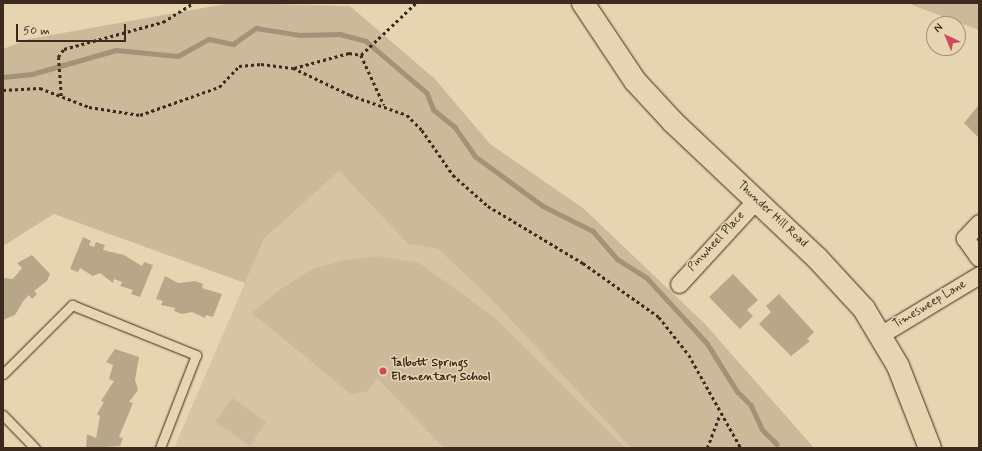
<!DOCTYPE html>
<style>
body{margin:0}
#map{position:relative;width:982px;height:451px;overflow:hidden;background:#e7d5b2;font-family:Mynerve,sans-serif}
div>[style]{position:absolute}
[style*='--x']{left:calc(var(--x)*1px);top:calc(var(--y)*1px);width:calc(var(--w)*1px);rotate:calc(var(--a)*1deg)}
.built>*{inset:0;background:#d6c4a2}
.green>*{inset:0;background:#cbb99a;transform-origin:0 0}
.stream>*{height:4.5px;margin:-2.25px;padding:0 2.25px;transform-origin:2.25px;border-radius:2.25px;background:#a39278}
.building>*{inset:0;background:#b7a688}
.path>*{height:2.5px;margin-top:-1.25px;transform-origin:0;background:repeating-linear-gradient(90deg,#3b2a1e 0 3px,transparent 0 6px)}
.roads{filter:drop-shadow(0 0 1px #3b2a1e) drop-shadow(0 0 1px #3b2a1e)}
.service>*{height:9px;margin:-4.5px;padding:0 4.5px;transform-origin:4.5px;border-radius:4.5px;background:#e7d5b2}
.minor>*{height:17px;margin:-8.5px;padding:0 8.5px;transform-origin:8.5px;border-radius:8.5px;background:#e7d5b2}
.tertiary>*{height:22px;margin:-11px;padding:0 11px;transform-origin:11px;border-radius:11px;background:#e7d5b2}
.dots>*{width:11px;height:11px;translate:-50% -50%;box-sizing:border-box;border:2px solid #e7d5b2;border-radius:50%}
span{translate:-50% -50%;white-space:nowrap;text-align:center;line-height:1.15;-webkit-text-stroke:3px #e7d5b2;paint-order:stroke}
.street-label{font-size:12px;color:#3b2a1e}
.poi-label{font-size:12px;color:#3b2a1e;font-weight:700}
.left{translate:0 -50%;text-align:left}
.frame{position:absolute;inset:0;border:4px solid #3b2a1e;pointer-events:none}
.north{position:absolute;left:926px;top:16px;width:40px;height:40px;box-sizing:border-box;background:#e7d5b2;border:1px solid #a29177;border-radius:50%;rotate:316deg;font-size:11px;font-weight:700;line-height:16px;text-align:center;color:#3b2a1e}
.north::after{content:'';display:block;margin:auto;width:14px;height:18px;background:#d1495b;clip-path:polygon(50% 0,100% 100%,50% 72%,0 100%)}
.scale{position:absolute;left:16px;top:24px;width:110px;height:18px;box-sizing:border-box;border:2px solid #3b2a1e;border-top:0;padding-left:5px;font-size:12px;line-height:14px;white-space:nowrap;color:#3b2a1e;-webkit-text-stroke:3px #e7d5b2;paint-order:stroke}
</style>
<div id="map">
<div class="built">
<i style="clip-path:polygon(339px 171px,408px 244px,438px 249px,490px 298px,631px 448px,174px 448px,264px 239px)"></i>
</div>
<div class="green">
<i style="clip-path:polygon(231px 3px,350px 6px,435px 79px,490px 144px,583px 208px,705px 324px,814px 448px,631px 448px,490px 298px,438px 249px,408px 244px,339px 171px,264px 239px,245px 283px,54px 214px,3px 246px,3px 49px,29px 39px)"></i>
<i style="clip-path:polygon(907px 3px,979px 3px,979px 30px)"></i>
<i style="clip-path:polygon(377px 256px,419px 263px,494px 317px,625px 448px,444px 448px,377px 378px,368px 391px,351px 394px,252px 313px,278px 291px,312px 269px,345px 260px)"></i>
<i style="left:232px;top:398px;width:42px;height:29px;rotate:35deg"></i>
</div>
<div class="stream">
<i style="--x:3;--y:77;--w:29;--a:-6"></i>
<i style="--x:32;--y:74;--w:87;--a:-15.9"></i>
<i style="--x:116;--y:50;--w:62;--a:5.5"></i>
<i style="--x:178;--y:56;--w:35;--a:-29"></i>
<i style="--x:209;--y:39;--w:25;--a:12"></i>
<i style="--x:233;--y:44;--w:28;--a:-35"></i>
<i style="--x:256;--y:28;--w:45;--a:9"></i>
<i style="--x:300;--y:35;--w:40;--a:-1.4"></i>
<i style="--x:340;--y:34;--w:27;--a:15"></i>
<i style="--x:366;--y:41;--w:80;--a:40.4"></i>
<i style="--x:427;--y:93;--w:18;--a:68"></i>
<i style="--x:434;--y:110;--w:27;--a:39"></i>
<i style="--x:455;--y:127;--w:35;--a:55"></i>
<i style="--x:475;--y:156;--w:84;--a:36.3"></i>
<i style="--x:543;--y:206;--w:56;--a:26.6"></i>
<i style="--x:593;--y:231;--w:37;--a:49"></i>
<i style="--x:617;--y:259;--w:36;--a:32"></i>
<i style="--x:647;--y:278;--w:88;--a:47.3"></i>
<i style="--x:707;--y:343;--w:57;--a:58"></i>
<i style="--x:737;--y:391;--w:20;--a:45"></i>
<i style="--x:751;--y:405;--w:26;--a:65"></i>
<i style="--x:762;--y:429;--w:21;--a:45"></i>
</div>
<div class="building">
<i style="clip-path:polygon(979px 105px,979px 138px,964px 123px)"></i>
<i style="clip-path:polygon(83px 237px,91px 241px,89px 245px,94px 247px,96px 242px,105px 245px,103px 250px,124px 255px,142px 266px,144px 262px,153px 265px,140px 297px,131px 294px,133px 290px,120px 286px,122px 282px,114px 279px,113px 283px,100px 273px,93px 276px,80px 268px,78px 272px,70px 269px)"></i>
<i style="clip-path:polygon(32px 255px,50px 274px,47px 281px,34px 291px,37px 294px,32px 299px,29px 295px,24px 300px,15px 315px,3px 320px,3px 278px,13px 279px,22px 268px,17px 263px)"></i>
<i style="clip-path:polygon(733px 274px,758px 300px,747px 310px,753px 316px,740px 329px,709px 297px)"></i>
<i style="clip-path:polygon(165px 276px,178px 283px,195px 281px,203px 284px,202px 288px,222px 294px,213px 317px,206px 315px,205px 318px,192px 312px,182px 314px,174px 311px,175px 308px,161px 305px,163px 301px,156px 299px)"></i>
<i style="clip-path:polygon(779px 294px,814px 332px,807px 339px,810px 341px,791px 356px,759px 324px,771px 312px,766px 306px)"></i>
<i style="clip-path:polygon(115px 349px,139px 357px,135px 380px,138px 390px,129px 402px,133px 403px,119px 437px,123px 438px,120px 446px,86px 448px,87px 434px,96px 438px,100px 416px,97px 414px,104px 402px,101px 401px,114px 381px,109px 379px,113px 365px,106px 362px)"></i>
</div>
<div class="path">
<i style="--x:361;--y:55;--w:76;--a:-43.4"></i>
<i style="--x:294;--y:68;--w:57;--a:-15.3"></i>
<i style="--x:349;--y:53;--w:12;--a:9"></i>
<i style="--x:361;--y:55;--w:55;--a:65.3"></i>
<i style="--x:3;--y:90;--w:37;--a:-3"></i>
<i style="--x:40;--y:88;--w:53;--a:21.2"></i>
<i style="--x:89;--y:107;--w:52;--a:8.9"></i>
<i style="--x:140;--y:115;--w:84;--a:-19.5"></i>
<i style="--x:219;--y:87;--w:29;--a:-46"></i>
<i style="--x:239;--y:66;--w:22;--a:-5"></i>
<i style="--x:261;--y:64;--w:32;--a:7"></i>
<i style="--x:293;--y:68;--w:63;--a:25.3"></i>
<i style="--x:350;--y:95;--w:60;--a:19.3"></i>
<i style="--x:407;--y:115;--w:21;--a:45"></i>
<i style="--x:422;--y:130;--w:55;--a:55.4"></i>
<i style="--x:453;--y:175;--w:47;--a:41.5"></i>
<i style="--x:488;--y:206;--w:111;--a:31"></i>
<i style="--x:583;--y:263;--w:93;--a:35.4"></i>
<i style="--x:659;--y:317;--w:48;--a:51.7"></i>
<i style="--x:689;--y:355;--w:107;--a:60.8"></i>
<i style="--x:61;--y:96;--w:39;--a:-94"></i>
<i style="--x:58;--y:57;--w:10;--a:-53"></i>
<i style="--x:64;--y:49;--w:103;--a:-15.3"></i>
<i style="--x:163;--y:22;--w:36;--a:-32"></i>
<i style="--x:707;--y:448;--w:36;--a:-69"></i>
<i style="--x:710;--y:448;--w:11;--a:0"></i>
</div>
<div class="roads">
<div class="service">
<i style="--x:3;--y:374;--w:98;--a:-45"></i>
<i style="--x:72;--y:305;--w:134;--a:22"></i>
<i style="--x:196;--y:355;--w:100;--a:111.2"></i>
<i style="--x:3;--y:415;--w:46;--a:45.9"></i>
</div>
<div class="minor">
<i style="--x:979;--y:223;--w:21;--a:133"></i>
<i style="--x:965;--y:238;--w:24;--a:55"></i>
<i style="--x:679;--y:284;--w:114;--a:-47.5"></i>
<i style="--x:880;--y:335;--w:116;--a:-31.2"></i>
</div>
<div class="tertiary">
<i style="--x:583;--y:3;--w:94;--a:56.3"></i>
<i style="--x:635;--y:81;--w:56;--a:47.2"></i>
<i style="--x:673;--y:122;--w:198;--a:43.4"></i>
<i style="--x:817;--y:258;--w:69;--a:47.3"></i>
<i style="--x:864;--y:309;--w:66;--a:59.2"></i>
<i style="--x:898;--y:366;--w:88;--a:68.7"></i>
</div>
</div>
<div class="dots">
<i style="left:383px;top:371px;background:#d1495b"></i>
</div>
<div class="street-label">
<span style="left:772px;top:215px;rotate:43deg">Thunder Hill Road</span>
<span style="left:717px;top:242px;rotate:-47deg">Pinwheel Place</span>
<span style="left:930px;top:305px;rotate:-31deg">Timesweep Lane</span>
</div>
<div class="poi-label">
<span class="left" style="left:391px;top:371px">Talbott Springs<br>Elementary School</span>
</div>
<div class="frame"></div>
<div class="north">N</div>
<div class="scale">50 m</div>
</div>
